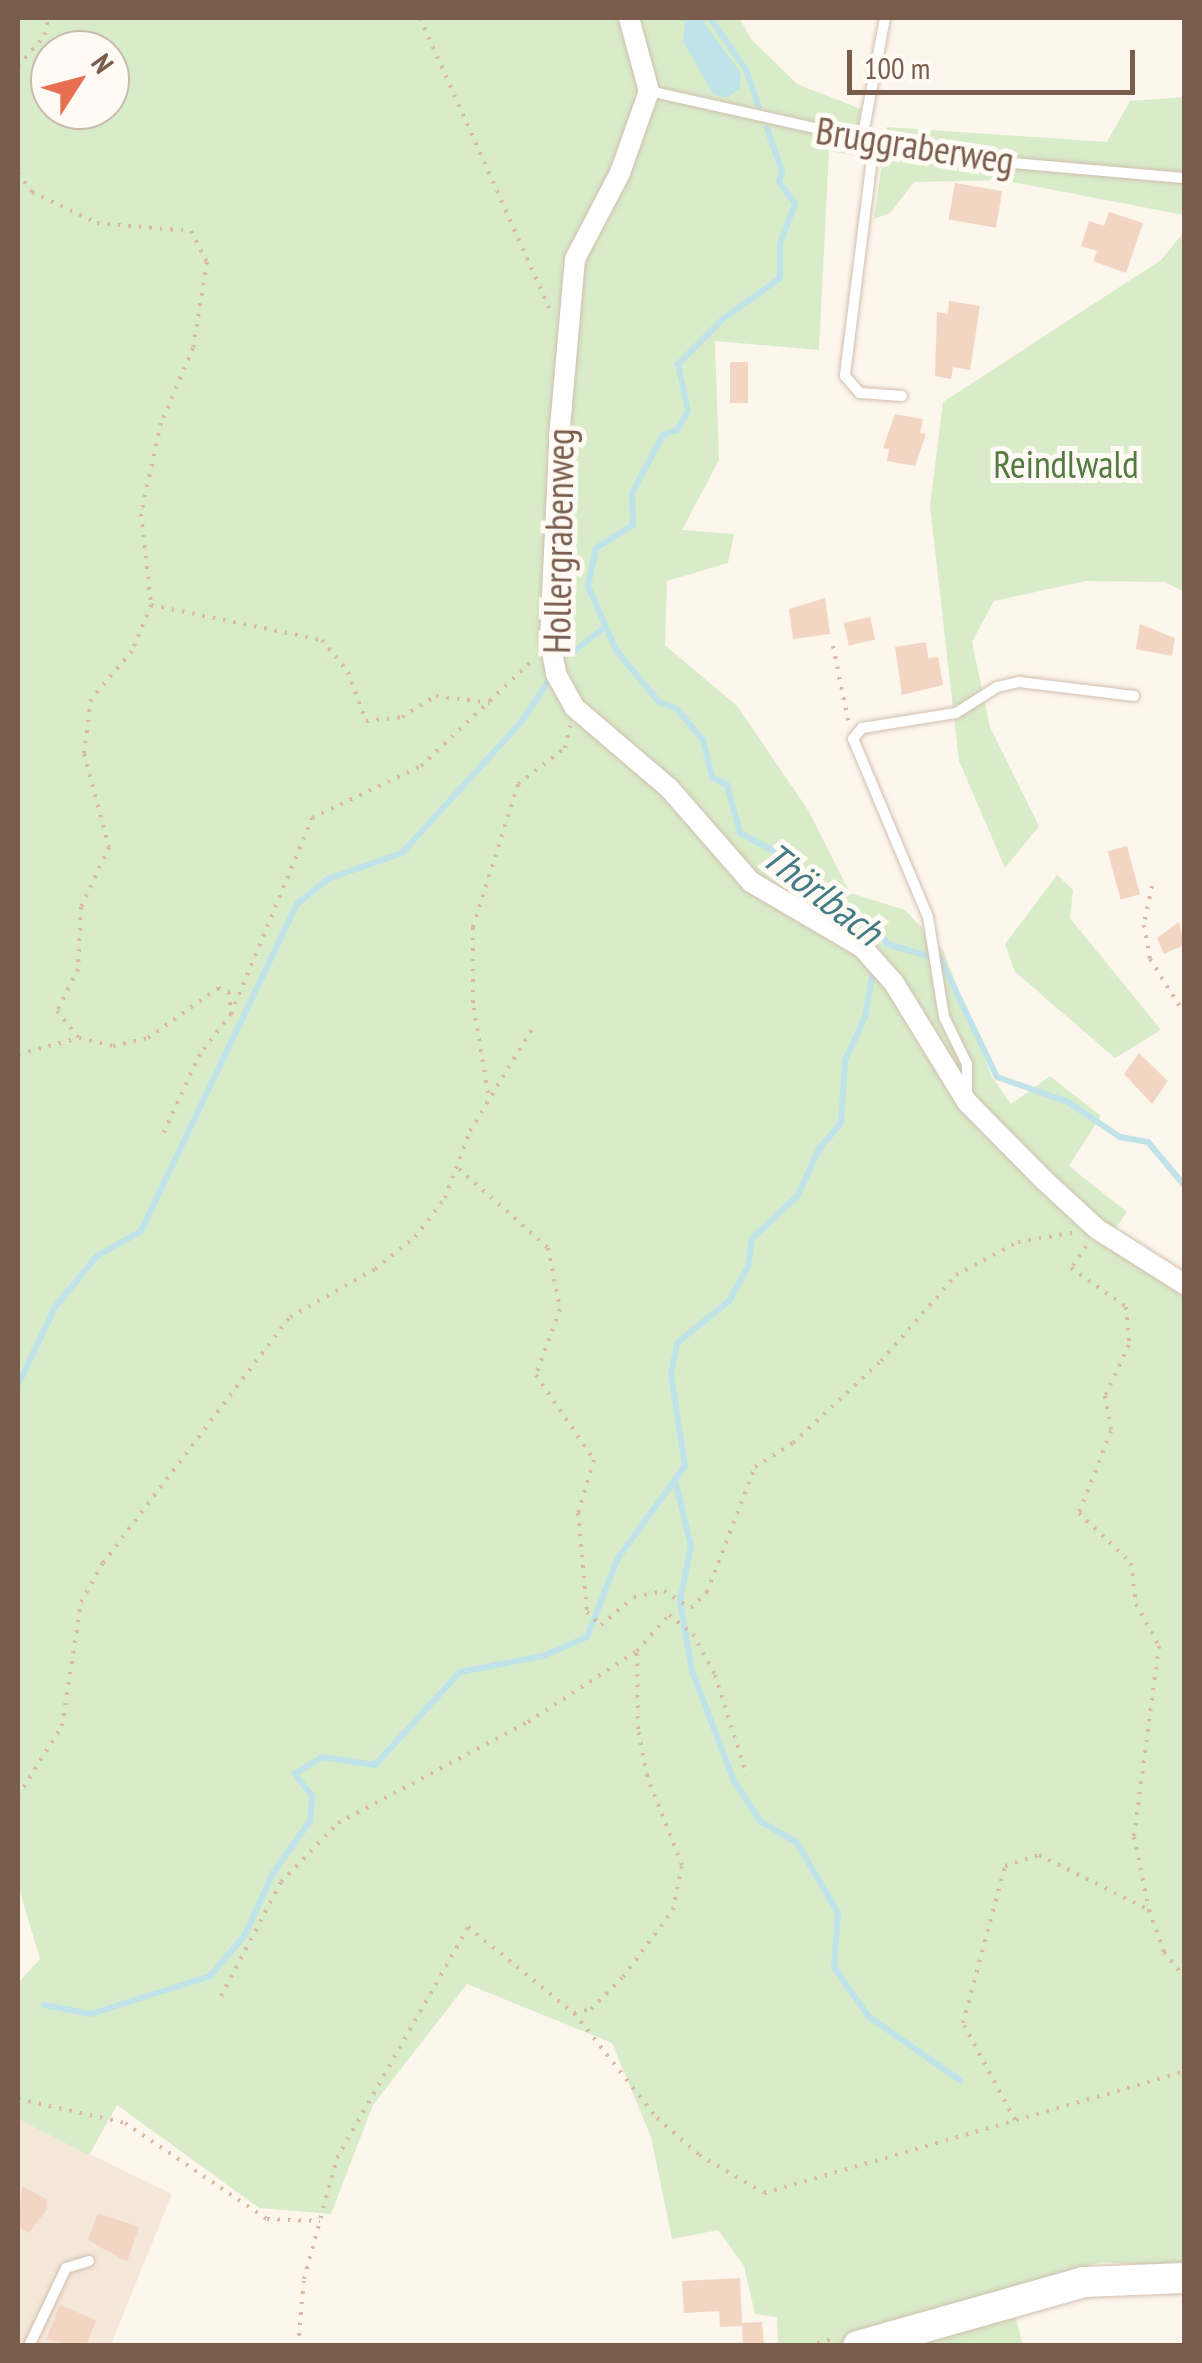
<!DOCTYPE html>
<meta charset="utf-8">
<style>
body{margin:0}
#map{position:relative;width:1202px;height:2363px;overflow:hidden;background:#fdf6ec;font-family:"PT Sans Narrow",sans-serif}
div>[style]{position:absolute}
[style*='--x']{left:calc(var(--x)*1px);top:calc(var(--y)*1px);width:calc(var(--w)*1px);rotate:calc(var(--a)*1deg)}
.residential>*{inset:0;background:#f5e8da}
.green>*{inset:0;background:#d8ecc9}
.water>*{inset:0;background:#bfe3e8}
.stream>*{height:6px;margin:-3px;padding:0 3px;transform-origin:3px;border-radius:3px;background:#bfe3e8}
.building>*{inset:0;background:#f3d5c3;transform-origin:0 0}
.path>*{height:4px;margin-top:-2px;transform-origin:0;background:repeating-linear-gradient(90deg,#d9b8a5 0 2.5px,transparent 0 10.5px)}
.roads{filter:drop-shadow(0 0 2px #d1beb0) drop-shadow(0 0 2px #d1beb0)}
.service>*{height:10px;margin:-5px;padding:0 5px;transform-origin:5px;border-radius:5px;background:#fff}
.minor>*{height:20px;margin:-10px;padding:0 10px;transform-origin:10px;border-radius:10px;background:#fff}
.secondary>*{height:30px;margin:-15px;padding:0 15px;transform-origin:15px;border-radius:15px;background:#fff}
span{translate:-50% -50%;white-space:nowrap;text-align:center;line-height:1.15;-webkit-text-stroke:10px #fffaf3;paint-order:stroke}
.street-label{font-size:38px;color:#7a5c4d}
.park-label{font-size:38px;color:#537a41}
.water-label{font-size:40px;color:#437c86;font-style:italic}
.frame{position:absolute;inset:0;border:20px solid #7a5c4d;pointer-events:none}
.north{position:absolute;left:30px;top:30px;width:100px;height:100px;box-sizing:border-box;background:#fffaf3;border:2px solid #cabbb1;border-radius:50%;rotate:54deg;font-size:28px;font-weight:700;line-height:40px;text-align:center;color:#7a5c4d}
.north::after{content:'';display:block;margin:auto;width:35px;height:45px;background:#e76f51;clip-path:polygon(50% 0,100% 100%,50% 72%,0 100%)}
.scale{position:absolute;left:847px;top:50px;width:288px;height:45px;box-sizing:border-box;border:5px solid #7a5c4d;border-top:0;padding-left:12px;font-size:30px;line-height:35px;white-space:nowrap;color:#7a5c4d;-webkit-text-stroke:8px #fffaf3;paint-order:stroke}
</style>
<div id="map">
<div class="residential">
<i style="clip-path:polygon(18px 2119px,172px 2194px,111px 2345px,18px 2345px)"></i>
</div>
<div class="green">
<i style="clip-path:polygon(evenodd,18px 18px,739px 18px,752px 40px,797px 84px,861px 109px,863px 157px,829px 151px,819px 350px,715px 341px,719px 460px,682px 530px,734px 534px,728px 563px,667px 581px,665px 645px,738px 707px,808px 810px,850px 893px,905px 910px,943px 950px,992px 1077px,1011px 1104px,1050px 1076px,1101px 1116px,1069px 1166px,1127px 1212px,1104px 1245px,1184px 1296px,1184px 2267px,1102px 2262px,1008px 2288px,1023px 2345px,778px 2345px,777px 2317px,755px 2314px,744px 2266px,718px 2230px,672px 2239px,651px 2137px,612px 2043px,467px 1984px,373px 2105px,331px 2214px,259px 2208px,117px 2105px,89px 2155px,18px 2119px,18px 1983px,40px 1959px,18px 1885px,18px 18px,50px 50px,110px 50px,110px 110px,50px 110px,50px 50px)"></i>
<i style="clip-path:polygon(1184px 97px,1184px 215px,1002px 180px,914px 182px,890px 213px,874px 219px,887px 127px,1107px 142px,1130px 101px)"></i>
<i style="clip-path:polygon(1184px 232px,1184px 592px,1165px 582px,1086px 581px,994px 601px,972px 642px,990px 727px,1039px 826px,1005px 868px,959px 761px,930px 506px,943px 402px,1161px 260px)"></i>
<i style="clip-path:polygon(1057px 875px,1073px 890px,1070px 918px,1161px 1030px,1115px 1058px,1015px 972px,1005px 944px)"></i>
</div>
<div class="water">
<i style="clip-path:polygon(702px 20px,741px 73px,740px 89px,726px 98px,713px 94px,683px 41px,685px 22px)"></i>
</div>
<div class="stream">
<i style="--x:680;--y:18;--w:30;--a:0"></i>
<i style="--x:710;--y:18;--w:63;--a:55.3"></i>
<i style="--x:746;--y:70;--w:39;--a:71"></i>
<i style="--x:767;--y:128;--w:46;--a:70.8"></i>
<i style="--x:782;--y:171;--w:11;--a:105"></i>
<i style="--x:779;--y:182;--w:27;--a:54"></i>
<i style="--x:795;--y:204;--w:42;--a:111"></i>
<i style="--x:780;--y:243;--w:35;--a:90"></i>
<i style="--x:780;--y:278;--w:70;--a:144.3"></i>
<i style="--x:723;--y:319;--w:64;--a:135"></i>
<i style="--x:678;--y:364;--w:48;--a:78"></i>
<i style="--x:688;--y:411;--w:22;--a:120"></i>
<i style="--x:677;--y:430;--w:15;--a:160"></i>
<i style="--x:663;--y:435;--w:66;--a:118.1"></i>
<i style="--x:632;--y:493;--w:32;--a:88"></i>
<i style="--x:633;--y:525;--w:44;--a:148.1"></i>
<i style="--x:596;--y:548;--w:39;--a:102"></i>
<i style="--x:588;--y:586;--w:70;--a:66.4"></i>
<i style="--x:616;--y:650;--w:67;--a:50.4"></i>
<i style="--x:659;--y:702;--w:19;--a:21"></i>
<i style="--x:677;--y:709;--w:40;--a:50"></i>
<i style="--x:703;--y:740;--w:38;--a:76"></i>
<i style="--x:712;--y:777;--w:17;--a:28"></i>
<i style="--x:727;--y:785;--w:50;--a:74.8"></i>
<i style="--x:740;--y:833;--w:51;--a:28.1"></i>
<i style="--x:785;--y:857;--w:28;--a:63"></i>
<i style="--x:798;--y:882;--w:29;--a:22"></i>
<i style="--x:825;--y:893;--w:33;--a:43"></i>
<i style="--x:849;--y:915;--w:26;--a:16"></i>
<i style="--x:874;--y:922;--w:26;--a:59"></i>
<i style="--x:887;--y:944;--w:43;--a:16.3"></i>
<i style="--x:572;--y:653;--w:43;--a:-38.5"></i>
<i style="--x:940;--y:958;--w:132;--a:64.4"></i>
<i style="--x:997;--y:1077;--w:75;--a:19.4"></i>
<i style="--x:1068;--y:1102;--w:63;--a:33.9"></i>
<i style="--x:1120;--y:1137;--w:28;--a:10"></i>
<i style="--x:1148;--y:1142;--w:56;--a:50.1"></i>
<i style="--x:18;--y:1385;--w:86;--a:-64.6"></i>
<i style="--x:55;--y:1307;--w:66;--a:-50.5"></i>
<i style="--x:97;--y:1256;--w:51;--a:-29.6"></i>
<i style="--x:141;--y:1231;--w:362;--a:-64.5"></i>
<i style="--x:297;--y:904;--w:40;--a:-39"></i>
<i style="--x:328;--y:879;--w:78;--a:-19.4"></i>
<i style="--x:402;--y:853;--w:178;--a:-47.7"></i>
<i style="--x:522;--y:721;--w:53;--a:-56.6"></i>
<i style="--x:676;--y:1484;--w:64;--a:76.4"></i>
<i style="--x:691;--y:1546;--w:56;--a:101.3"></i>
<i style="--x:680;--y:1601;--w:71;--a:80.3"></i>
<i style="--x:692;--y:1671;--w:118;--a:69.1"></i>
<i style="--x:734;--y:1781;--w:48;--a:57"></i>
<i style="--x:760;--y:1821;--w:43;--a:30.7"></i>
<i style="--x:797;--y:1843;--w:81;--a:59.6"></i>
<i style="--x:838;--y:1913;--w:54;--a:94.2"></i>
<i style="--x:834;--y:1967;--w:61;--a:55"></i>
<i style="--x:869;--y:2017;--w:111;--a:34.7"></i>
<i style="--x:44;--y:2005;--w:48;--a:10.8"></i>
<i style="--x:91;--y:2014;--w:125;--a:-17.7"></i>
<i style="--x:210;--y:1976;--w:54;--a:-49.5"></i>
<i style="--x:245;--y:1935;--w:68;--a:-65.7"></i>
<i style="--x:273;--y:1873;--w:64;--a:-54.6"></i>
<i style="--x:310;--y:1821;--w:25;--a:-85"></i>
<i style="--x:312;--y:1796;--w:28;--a:-128"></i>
<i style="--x:295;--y:1774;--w:32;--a:-32"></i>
<i style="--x:322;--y:1757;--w:54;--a:8.6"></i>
<i style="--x:375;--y:1765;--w:126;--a:-47.6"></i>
<i style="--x:460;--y:1672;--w:85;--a:-10.9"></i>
<i style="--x:543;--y:1656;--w:48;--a:-23.4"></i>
<i style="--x:587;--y:1637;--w:85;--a:-68.6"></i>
<i style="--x:618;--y:1558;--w:114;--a:-53.9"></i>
<i style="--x:685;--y:1466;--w:92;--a:-98.7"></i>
<i style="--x:671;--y:1375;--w:33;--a:-79"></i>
<i style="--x:677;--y:1343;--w:67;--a:-38.9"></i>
<i style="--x:729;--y:1301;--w:39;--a:-61"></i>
<i style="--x:748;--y:1267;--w:28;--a:-82"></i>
<i style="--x:752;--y:1239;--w:64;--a:-43.7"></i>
<i style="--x:798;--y:1195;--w:51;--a:-65.5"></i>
<i style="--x:819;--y:1149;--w:34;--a:-50"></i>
<i style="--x:841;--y:1123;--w:62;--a:-86.3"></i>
<i style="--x:845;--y:1061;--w:48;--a:-65.6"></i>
<i style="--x:865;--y:1017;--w:41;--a:-80.1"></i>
</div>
<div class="building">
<i style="left:955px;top:183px;width:48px;height:37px;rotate:10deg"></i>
<i style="clip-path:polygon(1109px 212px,1143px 223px,1126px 273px,1093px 261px,1097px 251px,1081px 246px,1089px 221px,1104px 226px)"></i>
<i style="clip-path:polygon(949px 301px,980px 306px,970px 370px,953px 367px,951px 379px,935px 376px,937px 312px,948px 314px)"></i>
<i style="left:730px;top:362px;width:18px;height:41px"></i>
<i style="clip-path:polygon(895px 414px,923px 419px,920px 433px,926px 434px,915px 466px,887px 461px,889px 449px,883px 448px)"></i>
<i style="clip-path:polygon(825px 598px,830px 634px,793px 639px,789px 609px)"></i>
<i style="left:870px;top:617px;width:23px;height:27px;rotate:77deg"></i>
<i style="clip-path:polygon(1140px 624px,1175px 638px,1172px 656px,1136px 649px)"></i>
<i style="clip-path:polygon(926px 642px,928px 658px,938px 657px,943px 685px,902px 695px,895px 647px)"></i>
<i style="left:1127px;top:846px;width:50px;height:20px;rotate:75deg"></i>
<i style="clip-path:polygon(1179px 922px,1184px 945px,1164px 954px,1157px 938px)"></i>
<i style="clip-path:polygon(1139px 1053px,1168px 1081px,1152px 1104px,1124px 1074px)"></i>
<i style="clip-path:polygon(22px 2186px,46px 2199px,47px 2209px,29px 2233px,18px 2226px)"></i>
<i style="clip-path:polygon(98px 2213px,139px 2227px,127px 2262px,88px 2240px)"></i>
<i style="clip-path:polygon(740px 2278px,742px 2323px,762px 2322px,764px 2344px,743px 2345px,742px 2326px,720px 2327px,719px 2311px,684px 2313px,682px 2281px)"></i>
<i style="clip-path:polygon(60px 2305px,96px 2320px,86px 2346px,46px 2340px)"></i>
</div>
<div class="path">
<i style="--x:420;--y:18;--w:320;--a:66"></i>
<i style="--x:18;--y:66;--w:41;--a:-48.9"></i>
<i style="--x:45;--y:35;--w:17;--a:-80"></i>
<i style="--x:18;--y:173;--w:24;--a:54"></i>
<i style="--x:32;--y:192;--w:72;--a:25.5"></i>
<i style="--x:97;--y:223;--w:94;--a:4.9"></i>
<i style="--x:191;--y:231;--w:35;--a:63"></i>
<i style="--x:207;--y:262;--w:87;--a:99.2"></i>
<i style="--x:193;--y:348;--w:82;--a:113.1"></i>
<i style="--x:161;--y:423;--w:93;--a:102.4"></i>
<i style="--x:141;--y:514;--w:92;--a:83.7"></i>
<i style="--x:151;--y:605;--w:50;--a:112.4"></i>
<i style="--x:132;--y:651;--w:63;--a:130.5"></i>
<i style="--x:91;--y:699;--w:55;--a:97.3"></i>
<i style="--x:84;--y:754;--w:96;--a:75"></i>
<i style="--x:109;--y:847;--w:66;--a:115"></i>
<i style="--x:81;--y:907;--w:62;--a:92.8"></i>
<i style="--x:78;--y:969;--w:47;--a:116.6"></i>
<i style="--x:57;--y:1011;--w:35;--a:51"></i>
<i style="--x:151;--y:605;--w:175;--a:11.6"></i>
<i style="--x:322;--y:640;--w:41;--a:50.9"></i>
<i style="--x:348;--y:672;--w:52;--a:69.8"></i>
<i style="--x:366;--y:721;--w:36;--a:-6"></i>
<i style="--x:402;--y:717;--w:40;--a:-32"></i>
<i style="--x:436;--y:696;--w:54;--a:7.4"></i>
<i style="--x:833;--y:646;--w:76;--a:78.5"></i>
<i style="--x:1152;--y:886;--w:40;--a:102"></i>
<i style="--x:1144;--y:925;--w:35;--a:80"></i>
<i style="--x:1150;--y:959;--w:64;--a:57.8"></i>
<i style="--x:1184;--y:971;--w:1;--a:90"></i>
<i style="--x:231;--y:1014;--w:212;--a:-67.5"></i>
<i style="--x:312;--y:818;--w:121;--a:-25.5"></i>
<i style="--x:421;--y:766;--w:157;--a:-43.5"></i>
<i style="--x:18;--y:1054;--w:63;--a:-14.7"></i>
<i style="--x:79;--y:1038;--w:35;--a:13"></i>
<i style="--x:113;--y:1046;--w:36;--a:-13"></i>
<i style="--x:148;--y:1038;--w:86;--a:-35.5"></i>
<i style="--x:218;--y:988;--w:12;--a:20"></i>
<i style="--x:229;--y:992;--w:22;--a:85"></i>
<i style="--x:231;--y:1014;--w:51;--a:127.8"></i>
<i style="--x:200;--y:1054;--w:93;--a:114.9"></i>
<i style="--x:488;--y:1093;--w:91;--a:-99.5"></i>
<i style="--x:473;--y:1003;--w:76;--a:-90"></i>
<i style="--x:473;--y:927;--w:150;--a:-72.5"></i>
<i style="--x:518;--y:784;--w:59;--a:-37.5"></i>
<i style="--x:565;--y:748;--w:23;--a:-77"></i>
<i style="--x:459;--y:1169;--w:119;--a:41.6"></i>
<i style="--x:548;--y:1248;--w:62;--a:78.9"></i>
<i style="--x:560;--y:1309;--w:70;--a:110"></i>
<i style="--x:536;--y:1375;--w:103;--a:55.7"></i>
<i style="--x:594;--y:1460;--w:55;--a:106.8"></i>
<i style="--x:578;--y:1513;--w:99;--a:84.8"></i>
<i style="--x:587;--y:1612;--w:19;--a:43"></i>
<i style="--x:601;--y:1625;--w:43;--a:-40.3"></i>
<i style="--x:634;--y:1597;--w:31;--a:-11"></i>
<i style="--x:664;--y:1591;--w:32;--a:32"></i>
<i style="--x:691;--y:1608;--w:23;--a:-45"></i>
<i style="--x:707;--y:1592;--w:134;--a:-69"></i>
<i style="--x:755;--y:1467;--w:45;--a:-32.3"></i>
<i style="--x:793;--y:1443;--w:120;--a:-43"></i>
<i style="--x:881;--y:1361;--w:114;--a:-48.9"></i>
<i style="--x:956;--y:1275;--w:70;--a:-28"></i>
<i style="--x:1018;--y:1242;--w:55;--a:-9.5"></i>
<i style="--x:1086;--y:1246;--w:27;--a:124"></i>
<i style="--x:1071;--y:1268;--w:67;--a:35.3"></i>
<i style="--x:1126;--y:1307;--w:38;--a:85"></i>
<i style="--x:1129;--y:1345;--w:56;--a:115.2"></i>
<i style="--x:1105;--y:1396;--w:36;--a:80"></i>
<i style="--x:1111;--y:1431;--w:88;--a:111.3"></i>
<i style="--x:1079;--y:1513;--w:72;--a:43.9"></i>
<i style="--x:1131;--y:1563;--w:41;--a:83"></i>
<i style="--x:1136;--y:1604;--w:48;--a:61.3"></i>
<i style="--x:1159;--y:1646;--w:193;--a:97.5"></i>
<i style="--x:1134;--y:1837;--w:75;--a:78.4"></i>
<i style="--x:18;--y:1796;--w:83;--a:-57.8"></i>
<i style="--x:62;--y:1726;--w:125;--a:-81.3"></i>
<i style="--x:81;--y:1602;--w:45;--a:-60.6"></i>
<i style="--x:103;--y:1563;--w:309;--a:-52.8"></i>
<i style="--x:290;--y:1317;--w:98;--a:-29.5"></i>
<i style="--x:375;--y:1269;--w:51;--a:-38.7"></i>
<i style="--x:415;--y:1237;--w:49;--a:-52.4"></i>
<i style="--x:445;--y:1198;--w:72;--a:-69.5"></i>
<i style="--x:470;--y:1131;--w:125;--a:-58.7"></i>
<i style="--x:221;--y:1996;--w:129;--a:-62.2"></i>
<i style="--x:281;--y:1882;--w:82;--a:-46"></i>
<i style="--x:338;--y:1823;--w:215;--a:-28"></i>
<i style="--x:528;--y:1722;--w:130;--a:-33.1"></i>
<i style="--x:637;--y:1651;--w:48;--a:-48.4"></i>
<i style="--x:669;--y:1615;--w:31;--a:38"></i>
<i style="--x:693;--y:1634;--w:47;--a:61.8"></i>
<i style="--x:715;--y:1675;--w:105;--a:72.3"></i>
<i style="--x:574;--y:2013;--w:134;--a:51.7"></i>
<i style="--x:657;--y:2118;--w:56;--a:41.4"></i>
<i style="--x:699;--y:2155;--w:75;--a:30.3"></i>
<i style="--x:764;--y:2193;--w:437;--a:-16.1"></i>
<i style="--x:1184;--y:2014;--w:2;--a:90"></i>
<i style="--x:18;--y:2099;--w:110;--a:12.6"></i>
<i style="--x:125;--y:2123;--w:171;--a:34.1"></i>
<i style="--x:267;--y:2219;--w:53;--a:2.2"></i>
<i style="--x:1015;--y:2120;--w:110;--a:-118.2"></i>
<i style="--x:963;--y:2023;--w:163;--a:-75"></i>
<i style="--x:1005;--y:1866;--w:36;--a:-18"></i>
<i style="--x:1039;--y:1855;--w:123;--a:26.6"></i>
<i style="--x:1149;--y:1910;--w:45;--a:70.3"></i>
<i style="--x:1164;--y:1952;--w:32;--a:51"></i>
<i style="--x:298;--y:2346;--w:67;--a:-84.9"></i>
<i style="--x:304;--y:2279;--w:125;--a:-74.7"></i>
<i style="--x:337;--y:2158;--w:266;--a:-60.4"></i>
<i style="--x:468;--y:1927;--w:136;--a:39.1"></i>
<i style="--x:574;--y:2013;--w:17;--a:-13"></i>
<i style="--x:591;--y:2009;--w:45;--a:-45"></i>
<i style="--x:623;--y:1977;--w:84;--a:-53.3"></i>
<i style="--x:673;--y:1910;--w:46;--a:-78.7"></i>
<i style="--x:682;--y:1865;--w:96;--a:-111.5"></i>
<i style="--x:647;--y:1776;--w:48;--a:-100.8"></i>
<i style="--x:638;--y:1729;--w:78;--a:-90.7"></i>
<i style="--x:807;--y:2346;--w:30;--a:-15"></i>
</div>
<div class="roads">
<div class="service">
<i style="--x:649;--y:91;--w:302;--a:12.6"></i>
<i style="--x:944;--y:157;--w:241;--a:5"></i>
<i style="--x:862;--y:139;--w:123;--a:-79.2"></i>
<i style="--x:874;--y:142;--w:236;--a:97.1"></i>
<i style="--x:845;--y:376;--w:23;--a:49"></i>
<i style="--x:860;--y:393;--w:42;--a:4.1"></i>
<i style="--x:967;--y:1094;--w:30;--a:-90"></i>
<i style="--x:967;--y:1064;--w:52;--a:-116.1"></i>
<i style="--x:944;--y:1017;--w:101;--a:-99.1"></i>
<i style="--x:928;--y:917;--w:193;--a:-112.8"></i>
<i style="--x:853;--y:739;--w:14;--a:-51"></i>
<i style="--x:862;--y:728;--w:95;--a:-9.1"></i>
<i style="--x:956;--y:713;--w:49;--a:-32.4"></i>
<i style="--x:997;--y:687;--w:23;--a:-13"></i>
<i style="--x:1019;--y:682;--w:116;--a:6.9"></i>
<i style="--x:29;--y:2346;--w:86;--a:-64.6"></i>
<i style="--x:66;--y:2268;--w:24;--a:-17"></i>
</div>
<div class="minor">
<i style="--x:629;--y:18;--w:76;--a:74.7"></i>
<i style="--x:649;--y:91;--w:87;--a:109.5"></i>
<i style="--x:620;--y:173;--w:97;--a:117.6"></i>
<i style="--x:575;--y:259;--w:168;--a:95.1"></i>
<i style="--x:560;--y:426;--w:216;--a:92.7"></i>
<i style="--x:550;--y:642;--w:33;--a:79"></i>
<i style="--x:556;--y:674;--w:38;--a:61"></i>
<i style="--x:574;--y:707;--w:125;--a:40.5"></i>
<i style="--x:669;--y:788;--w:125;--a:48.9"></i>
<i style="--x:751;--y:882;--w:129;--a:30.4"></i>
<i style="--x:862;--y:947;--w:48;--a:48.4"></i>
<i style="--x:894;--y:983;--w:140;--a:58.5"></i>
<i style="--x:967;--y:1102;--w:110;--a:45.4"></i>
<i style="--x:1044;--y:1180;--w:72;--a:42.8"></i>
<i style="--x:1097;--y:1229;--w:103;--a:32.3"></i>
</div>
<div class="secondary">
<i style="--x:858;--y:2346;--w:235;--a:-15.8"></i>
<i style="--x:1084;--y:2282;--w:100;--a:-2.3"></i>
</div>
</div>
<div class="street-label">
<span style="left:915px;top:145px;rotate:9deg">Bruggraberweg</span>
<span style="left:558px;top:541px;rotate:-89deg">Hollergrabenweg</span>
</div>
<div class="park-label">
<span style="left:1066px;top:464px">Reindlwald</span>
</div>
<div class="water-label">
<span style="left:823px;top:893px;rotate:38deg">Thörlbach</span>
</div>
<div class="frame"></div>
<div class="north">N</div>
<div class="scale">100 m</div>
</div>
